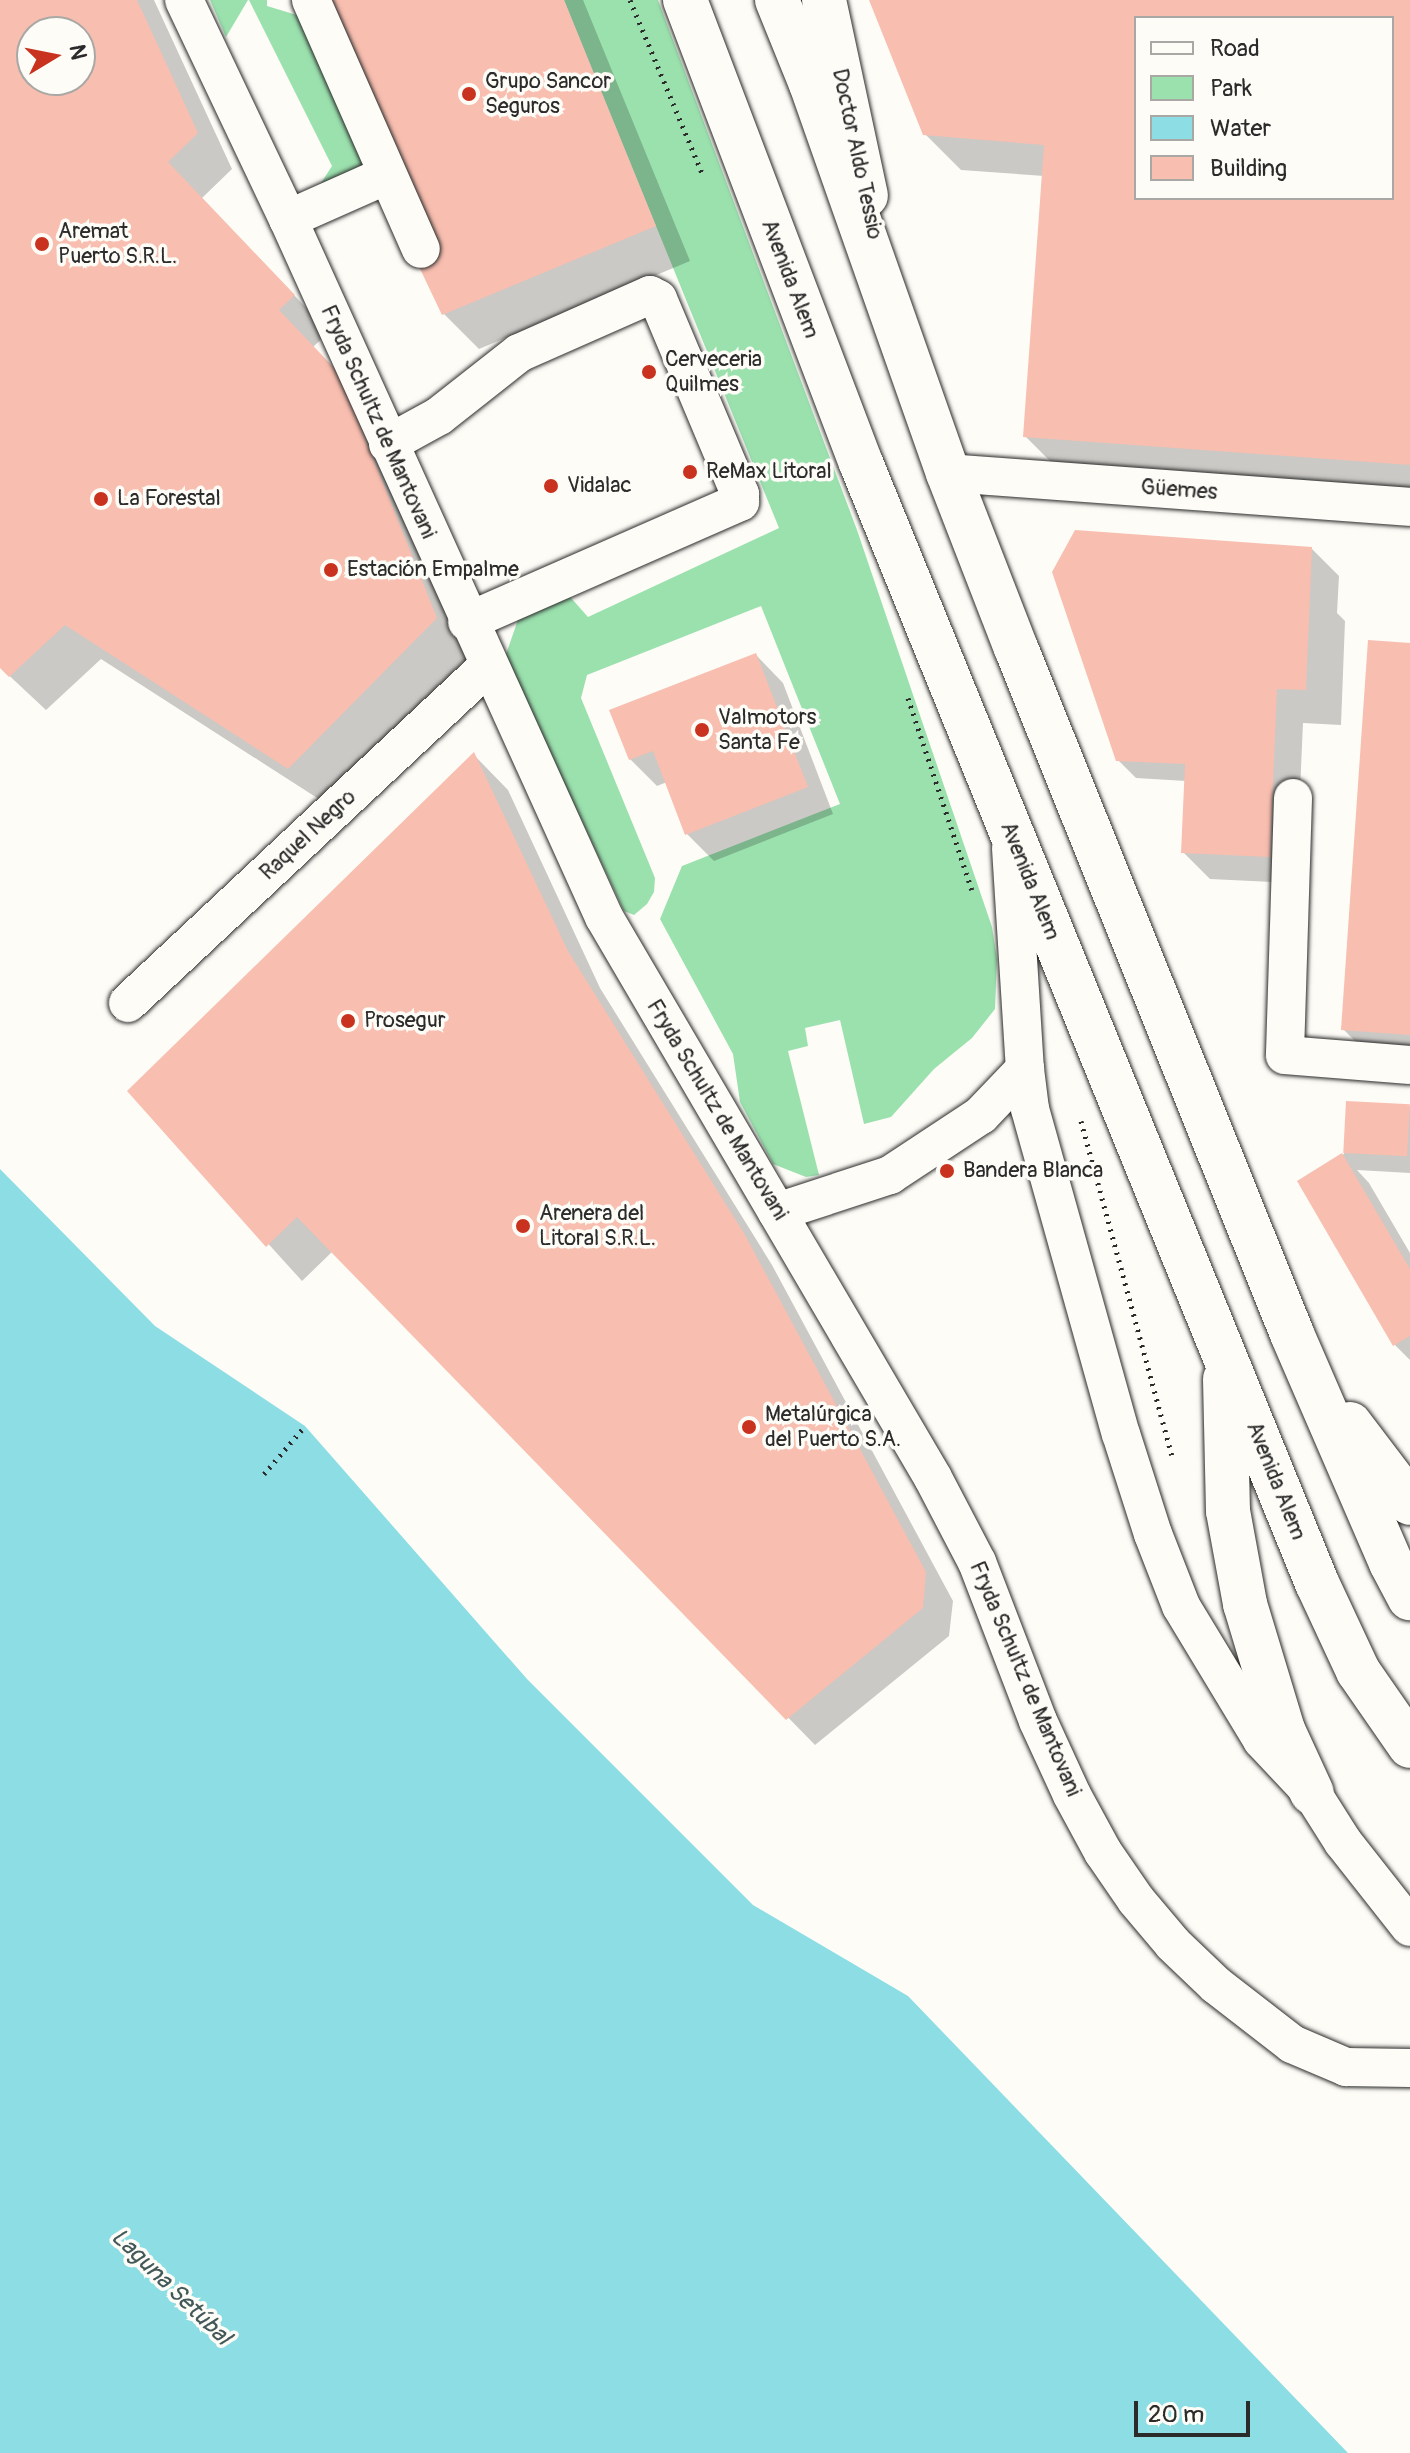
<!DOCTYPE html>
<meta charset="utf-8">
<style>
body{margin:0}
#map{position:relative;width:1410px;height:2453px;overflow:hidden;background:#fdfcf7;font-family:Pangolin,sans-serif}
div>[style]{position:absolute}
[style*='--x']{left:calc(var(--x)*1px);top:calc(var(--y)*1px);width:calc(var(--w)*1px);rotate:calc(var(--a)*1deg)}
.green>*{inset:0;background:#9be1ae}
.water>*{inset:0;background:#8cdee4}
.shadow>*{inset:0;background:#0003}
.building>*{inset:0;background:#f8beb0;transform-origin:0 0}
.path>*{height:5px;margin-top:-2.5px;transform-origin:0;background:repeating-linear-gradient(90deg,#2b2b2b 0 2px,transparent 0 8px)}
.roads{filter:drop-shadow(0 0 2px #2b2b2b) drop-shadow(0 0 2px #2b2b2b)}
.minor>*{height:38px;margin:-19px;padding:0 19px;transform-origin:19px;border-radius:19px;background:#fdfcf7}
.major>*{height:44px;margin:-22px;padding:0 22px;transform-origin:22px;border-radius:22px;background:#fdfcf7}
.highway>*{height:44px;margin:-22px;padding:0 22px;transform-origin:22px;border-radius:22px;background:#fdfcf7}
.dots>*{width:22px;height:22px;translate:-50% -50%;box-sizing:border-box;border:4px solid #fdfcf7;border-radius:50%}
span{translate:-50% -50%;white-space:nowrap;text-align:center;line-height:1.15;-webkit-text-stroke:7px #fdfcf7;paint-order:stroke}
.poi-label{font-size:22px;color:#2b2b2b}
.left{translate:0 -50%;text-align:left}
.street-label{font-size:22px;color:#2b2b2b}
.water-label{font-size:24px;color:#435859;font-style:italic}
.legend{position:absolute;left:1134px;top:16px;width:260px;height:184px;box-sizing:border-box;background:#fdfcf7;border:2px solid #a9a8a5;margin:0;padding:10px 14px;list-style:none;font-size:24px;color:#2b2b2b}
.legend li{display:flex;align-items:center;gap:16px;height:40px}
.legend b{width:40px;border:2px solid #a9a8a5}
.north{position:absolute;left:16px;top:16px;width:80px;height:80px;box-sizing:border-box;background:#fdfcf7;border:2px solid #a9a8a5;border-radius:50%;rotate:80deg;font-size:22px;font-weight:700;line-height:32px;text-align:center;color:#2b2b2b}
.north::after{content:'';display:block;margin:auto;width:28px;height:36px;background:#c8321e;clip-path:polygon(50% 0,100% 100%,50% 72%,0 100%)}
.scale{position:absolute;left:1134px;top:2401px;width:116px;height:36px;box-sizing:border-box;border:4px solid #2b2b2b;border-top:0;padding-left:10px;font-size:24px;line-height:28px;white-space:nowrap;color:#2b2b2b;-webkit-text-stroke:6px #fdfcf7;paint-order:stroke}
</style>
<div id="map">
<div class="green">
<i style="clip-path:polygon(210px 0,248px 0,226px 37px)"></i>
<i style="clip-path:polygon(249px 0,267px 0,267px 6px,300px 16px,373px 172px,316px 191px,332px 166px)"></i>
<i style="clip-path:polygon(564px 0,658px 0,857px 530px,992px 927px,997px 959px,995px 1009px,972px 1038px,934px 1069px,891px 1117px,864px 1124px,840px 1020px,805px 1028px,808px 1046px,788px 1051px,819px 1175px,806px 1177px,773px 1164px,740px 1102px,733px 1054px,660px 919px,682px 866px,840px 804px,761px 606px,587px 675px,581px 698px,655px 878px,654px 892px,647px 904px,634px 915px,624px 911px,505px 657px,520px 614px,564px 590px,588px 617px,779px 528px)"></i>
</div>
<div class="water">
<i style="clip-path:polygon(0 1169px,155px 1326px,305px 1426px,527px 1679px,753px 1905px,908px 1996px,1348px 2453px,0 2453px)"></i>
</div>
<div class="shadow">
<i style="clip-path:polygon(evenodd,0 0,154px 0,232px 169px,202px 198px,329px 332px,313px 347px,374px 410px,471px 654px,325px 803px,101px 659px,46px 710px,0 667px,0 0,32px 32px,80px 32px,80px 80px,32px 80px,32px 32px)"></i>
<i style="clip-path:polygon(294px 0,583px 0,690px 261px,479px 349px,444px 314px)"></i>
<i style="clip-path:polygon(evenodd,871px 0,1410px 0,1410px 497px,1060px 471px,1025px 436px,1044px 176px,961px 170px,925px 134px,871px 0,1136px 18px,1392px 18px,1392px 198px,1136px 198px,1136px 18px)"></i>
<i style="clip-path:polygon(1312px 549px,1339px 576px,1337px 613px,1345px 621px,1341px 725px,1303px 723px,1296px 883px,1210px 879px,1183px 852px,1186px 781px,1136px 778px,1118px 760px)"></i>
<i style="clip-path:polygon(1410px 645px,1410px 1059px,1370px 1056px,1343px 1029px)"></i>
<i style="clip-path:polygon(756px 655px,783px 683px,833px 814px,714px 861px,687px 834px,667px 782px,657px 786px,630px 759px)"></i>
<i style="clip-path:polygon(474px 755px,508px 790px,600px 988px,772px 1265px,953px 1601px,949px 1636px,815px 1745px,333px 1251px,302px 1281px,130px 1091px)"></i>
<i style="clip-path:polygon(1347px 1103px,1410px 1107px,1410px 1173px,1357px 1170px,1369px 1183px,1410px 1253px,1410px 1360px,1395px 1345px,1299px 1182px,1344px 1154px)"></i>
</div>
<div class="building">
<i style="clip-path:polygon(evenodd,0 0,137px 0,198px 133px,168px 162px,295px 295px,279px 310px,339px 373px,437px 618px,288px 769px,65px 625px,9px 677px,0 668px,0 0,32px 32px,80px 32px,80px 80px,32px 80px,32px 32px)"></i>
<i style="clip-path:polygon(292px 0,564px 0,656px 226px,442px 315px)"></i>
<i style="clip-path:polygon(evenodd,869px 0,1410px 0,1410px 465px,1023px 437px,1044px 145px,923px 135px,869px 0,1136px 18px,1392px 18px,1392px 198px,1136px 198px,1136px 18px)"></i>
<i style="clip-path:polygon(1075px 530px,1312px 547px,1306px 690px,1277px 689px,1270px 857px,1181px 853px,1185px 764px,1116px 761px,1052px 572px)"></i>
<i style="clip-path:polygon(1368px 640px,1410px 643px,1410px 1035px,1341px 1030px)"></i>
<i style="clip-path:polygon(756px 653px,808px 787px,685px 835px,653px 751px,629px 760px,609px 710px)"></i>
<i style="clip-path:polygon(474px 752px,568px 951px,745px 1235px,926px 1572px,923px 1608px,786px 1720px,297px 1217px,266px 1247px,127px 1091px)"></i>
<i style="left:1346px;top:1101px;width:64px;height:52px;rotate:3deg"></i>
<i style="clip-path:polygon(1342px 1153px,1410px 1269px,1410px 1336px,1393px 1346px,1297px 1181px)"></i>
</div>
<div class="path">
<i style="--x:630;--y:0;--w:190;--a:67.4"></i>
<i style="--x:908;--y:698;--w:202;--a:71.6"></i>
<i style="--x:1081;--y:1121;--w:346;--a:74.8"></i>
<i style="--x:264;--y:1474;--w:63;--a:-49.5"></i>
</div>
<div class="roads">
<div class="minor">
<i style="--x:184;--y:0;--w:242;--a:64.6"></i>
<i style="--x:288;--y:219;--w:766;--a:65.64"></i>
<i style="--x:604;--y:917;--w:650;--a:59.61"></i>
<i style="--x:933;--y:1478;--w:95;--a:62.4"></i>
<i style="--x:977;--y:1562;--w:170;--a:69"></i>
<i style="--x:1038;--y:1721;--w:81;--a:65.3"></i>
<i style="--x:1072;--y:1795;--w:65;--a:61.5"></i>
<i style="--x:1103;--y:1852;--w:58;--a:55.5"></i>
<i style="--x:1136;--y:1900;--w:57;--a:49.9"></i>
<i style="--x:1173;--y:1944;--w:59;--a:43.6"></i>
<i style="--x:1216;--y:1985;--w:96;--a:37.8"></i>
<i style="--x:1292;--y:2044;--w:59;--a:23.1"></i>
<i style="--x:1346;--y:2067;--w:64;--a:0.9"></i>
<i style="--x:311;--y:0;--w:272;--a:66.2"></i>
<i style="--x:288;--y:219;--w:108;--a:-24"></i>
<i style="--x:388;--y:444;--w:58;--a:-28.8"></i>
<i style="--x:439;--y:416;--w:102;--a:-38.2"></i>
<i style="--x:519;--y:353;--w:143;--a:-23.9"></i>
<i style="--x:650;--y:295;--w:9;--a:27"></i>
<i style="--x:658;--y:299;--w:212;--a:67.2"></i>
<i style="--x:740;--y:494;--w:8;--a:90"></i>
<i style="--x:740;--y:502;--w:298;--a:156.3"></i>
<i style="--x:948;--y:473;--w:463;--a:4.2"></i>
<i style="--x:1293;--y:798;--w:257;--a:91.8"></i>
<i style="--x:1285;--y:1055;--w:125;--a:4.6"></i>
<i style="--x:1011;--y:848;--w:221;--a:86.4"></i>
<i style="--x:1025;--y:1069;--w:40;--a:82.9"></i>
<i style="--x:1030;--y:1109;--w:337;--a:74.4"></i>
<i style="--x:1121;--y:1434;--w:105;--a:72.3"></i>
<i style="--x:1153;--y:1534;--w:77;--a:68.7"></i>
<i style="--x:1181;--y:1606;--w:157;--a:58.8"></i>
<i style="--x:1262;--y:1740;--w:73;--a:46.7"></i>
<i style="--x:1312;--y:1793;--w:58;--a:57.7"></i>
<i style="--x:1343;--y:1842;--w:108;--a:51.8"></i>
<i style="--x:128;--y:1003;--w:493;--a:-43.1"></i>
<i style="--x:777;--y:1212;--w:119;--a:-18.1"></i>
<i style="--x:890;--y:1175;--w:109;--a:-33.4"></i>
<i style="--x:981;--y:1115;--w:64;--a:-46.3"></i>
</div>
<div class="major">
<i style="--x:824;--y:0;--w:200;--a:77.9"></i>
</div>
<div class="highway">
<i style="--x:685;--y:0;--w:495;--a:69.2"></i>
<i style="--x:861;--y:463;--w:1209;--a:67.85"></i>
<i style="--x:1317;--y:1583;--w:97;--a:65"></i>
<i style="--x:1358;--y:1671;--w:91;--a:55.3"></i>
<i style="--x:777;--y:0;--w:91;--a:68"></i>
<i style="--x:811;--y:84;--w:412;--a:70.6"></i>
<i style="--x:948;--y:473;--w:188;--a:68.8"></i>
<i style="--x:1016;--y:648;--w:739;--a:68.08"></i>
<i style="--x:1292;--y:1334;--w:249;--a:66.6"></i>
<i style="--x:1391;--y:1563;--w:40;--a:62"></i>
<i style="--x:1225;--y:1379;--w:132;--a:88.7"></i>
<i style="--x:1228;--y:1511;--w:95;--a:79.6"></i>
<i style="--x:1245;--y:1604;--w:132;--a:73.2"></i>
<i style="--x:1283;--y:1730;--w:69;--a:65.3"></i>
<i style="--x:1350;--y:1424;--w:99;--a:52.8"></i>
</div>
</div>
<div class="dots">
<i style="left:469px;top:94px;background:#c8321e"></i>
<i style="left:42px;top:244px;background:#c8321e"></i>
<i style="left:649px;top:372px;background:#c8321e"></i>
<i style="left:690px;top:472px;background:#c8321e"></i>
<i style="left:551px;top:486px;background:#c8321e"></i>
<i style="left:101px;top:499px;background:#c8321e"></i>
<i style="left:331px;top:570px;background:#c8321e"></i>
<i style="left:702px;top:730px;background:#c8321e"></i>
<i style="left:348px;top:1021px;background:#c8321e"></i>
<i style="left:947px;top:1171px;background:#c8321e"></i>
<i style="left:523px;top:1226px;background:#c8321e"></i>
<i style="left:749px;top:1427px;background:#c8321e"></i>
</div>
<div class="poi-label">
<span class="left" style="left:485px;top:94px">Grupo Sancor<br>Seguros</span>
<span class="left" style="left:58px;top:244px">Aremat<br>Puerto S.R.L.</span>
<span class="left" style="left:665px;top:372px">Cerveceria<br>Quilmes</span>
<span class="left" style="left:706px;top:472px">ReMax Litoral</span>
<span class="left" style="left:567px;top:486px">Vidalac</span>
<span class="left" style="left:117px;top:499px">La Forestal</span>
<span class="left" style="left:347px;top:570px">Estación Empalme</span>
<span class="left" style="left:718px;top:730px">Valmotors<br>Santa Fe</span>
<span class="left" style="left:364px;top:1021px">Prosegur</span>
<span class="left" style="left:963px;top:1171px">Bandera Blanca</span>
<span class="left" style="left:539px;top:1226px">Arenera del<br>Litoral S.R.L.</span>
<span class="left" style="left:765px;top:1427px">Metalúrgica<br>del Puerto S.A.</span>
</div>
<div class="street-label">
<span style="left:857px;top:154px;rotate:78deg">Doctor Aldo Tessio</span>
<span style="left:790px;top:279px;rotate:69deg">Avenida Alem</span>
<span style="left:378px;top:422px;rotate:66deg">Fryda Schultz de Mantovani</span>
<span style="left:1179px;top:490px;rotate:4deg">Güemes</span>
<span style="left:308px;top:835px;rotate:-43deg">Raquel Negro</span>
<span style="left:1030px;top:881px;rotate:68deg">Avenida Alem</span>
<span style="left:717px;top:1110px;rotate:59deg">Fryda Schultz de Mantovani</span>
<span style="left:1276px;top:1481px;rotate:68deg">Avenida Alem</span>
<span style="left:1025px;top:1679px;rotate:67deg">Fryda Schultz de Mantovani</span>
</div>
<div class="water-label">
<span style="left:171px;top:2287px;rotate:44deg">Laguna Setúbal</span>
</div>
<ul class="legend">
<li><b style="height:10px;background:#fdfcf7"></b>Road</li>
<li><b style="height:22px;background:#9be1ae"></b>Park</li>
<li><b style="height:22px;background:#8cdee4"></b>Water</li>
<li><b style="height:22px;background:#f8beb0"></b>Building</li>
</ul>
<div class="north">N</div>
<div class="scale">20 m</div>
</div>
